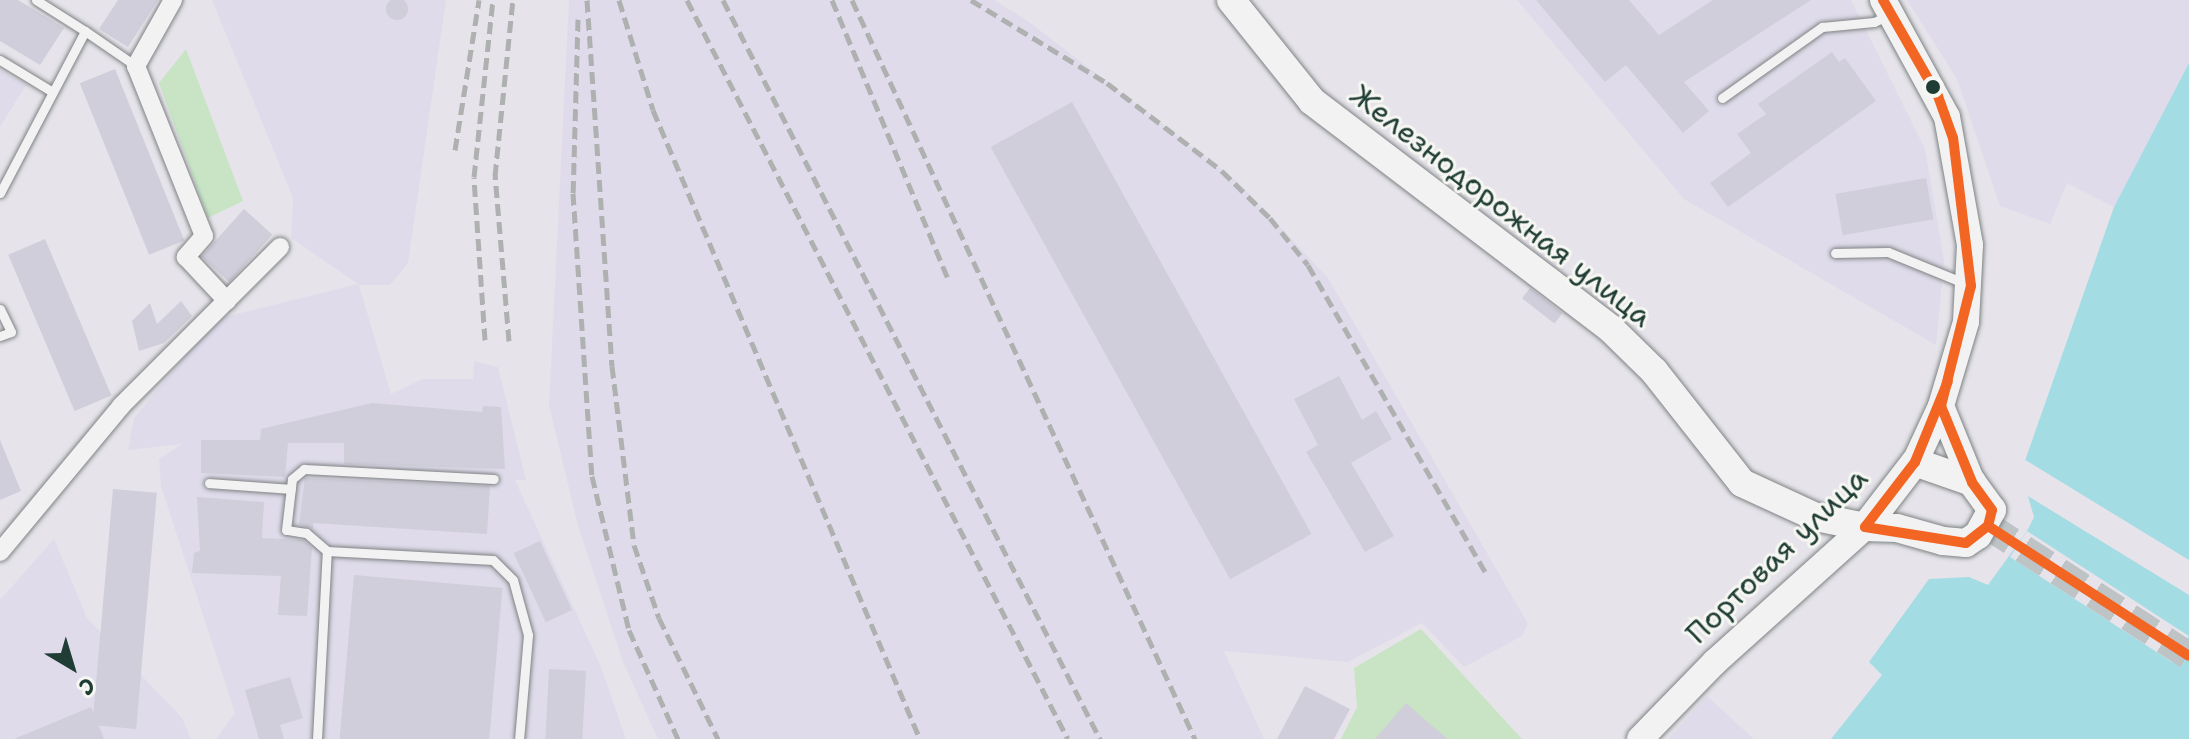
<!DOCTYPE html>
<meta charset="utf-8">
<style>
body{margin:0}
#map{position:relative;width:2189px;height:739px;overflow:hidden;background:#e6e4ea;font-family:"Shantell Sans",sans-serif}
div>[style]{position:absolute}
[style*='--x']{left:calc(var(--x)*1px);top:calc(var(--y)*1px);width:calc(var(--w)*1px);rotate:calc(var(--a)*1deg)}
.built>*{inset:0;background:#dfdbea}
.green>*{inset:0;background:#c8e4c5}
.water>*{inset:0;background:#a4dce4}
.pier>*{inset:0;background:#e6e4ea;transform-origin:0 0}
.building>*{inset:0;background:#d0ceda;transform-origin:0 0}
.round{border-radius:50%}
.primary-tunnel>*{height:28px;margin-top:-14px;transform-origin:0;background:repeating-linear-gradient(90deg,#bec3c6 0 28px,transparent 0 42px)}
.roads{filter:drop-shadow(0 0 2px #7e8384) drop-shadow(0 0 2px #7e8384)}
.service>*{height:9px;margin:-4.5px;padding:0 4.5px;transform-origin:4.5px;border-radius:4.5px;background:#f3f2f2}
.minor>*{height:18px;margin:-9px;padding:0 9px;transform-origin:9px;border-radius:9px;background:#f3f2f2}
.secondary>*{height:26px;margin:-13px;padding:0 13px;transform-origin:13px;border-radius:13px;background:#f3f2f2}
.primary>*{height:28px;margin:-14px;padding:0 14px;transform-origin:14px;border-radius:14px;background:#f3f2f2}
.rail>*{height:5px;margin-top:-2.5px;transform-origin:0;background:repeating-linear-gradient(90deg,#aeb1b0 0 12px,transparent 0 18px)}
.bus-1>*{height:10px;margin:-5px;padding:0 5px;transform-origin:5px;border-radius:5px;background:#f26522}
.dots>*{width:22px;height:22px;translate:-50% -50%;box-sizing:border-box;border:4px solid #f6f6f2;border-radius:50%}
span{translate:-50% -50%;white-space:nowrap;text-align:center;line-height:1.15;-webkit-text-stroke:6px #f6f6f2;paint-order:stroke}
.street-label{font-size:30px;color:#1f3d34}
.north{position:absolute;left:32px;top:627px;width:80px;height:80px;-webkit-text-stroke:6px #f6f6f2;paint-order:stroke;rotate:142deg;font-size:22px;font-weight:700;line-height:32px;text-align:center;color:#1f3d34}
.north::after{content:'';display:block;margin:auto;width:28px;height:36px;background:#1f3d34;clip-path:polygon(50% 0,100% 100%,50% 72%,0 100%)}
</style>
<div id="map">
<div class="built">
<i style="clip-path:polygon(212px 0,446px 0,408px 263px,390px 285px,359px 285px,391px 394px,423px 379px,473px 379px,474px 361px,498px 367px,526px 480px,515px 480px,601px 667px,626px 739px,216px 739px,235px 713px,161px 486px,159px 459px,182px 444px,128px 450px,134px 418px,216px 319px,358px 284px,291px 238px,293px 198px)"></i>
<i style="clip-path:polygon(569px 0,994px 0,1029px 22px,1237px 181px,1328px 278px,1528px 624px,1522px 636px,1464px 667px,1422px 623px,1348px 662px,1224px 651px,1264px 739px,658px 739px,623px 662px,578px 526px,549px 405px)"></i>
<i style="clip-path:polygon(1517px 0,1851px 0,1925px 149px,1944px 260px,1936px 345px,1684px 199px)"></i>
<i style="clip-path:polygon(1907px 0,2189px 0,2189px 63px,2114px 207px,2067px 183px,2050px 224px,2000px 206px,1957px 79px)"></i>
<i style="clip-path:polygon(0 70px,26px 85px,0 127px)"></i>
<i style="clip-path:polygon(54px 539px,87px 618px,182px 718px,191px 739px,0 739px,0 600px)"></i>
<i style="clip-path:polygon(1707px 696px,1754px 739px,1668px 739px)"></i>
</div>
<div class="green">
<i style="clip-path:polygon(186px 49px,243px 201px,208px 218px,159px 83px)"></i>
<i style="clip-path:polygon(1421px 629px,1522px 739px,1341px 739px,1357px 707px,1354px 668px)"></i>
</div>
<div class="water">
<i style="clip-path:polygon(2189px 63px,2189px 739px,1831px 739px,1882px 675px,1869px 662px,1929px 579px,1969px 577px,1988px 585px,2027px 531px,2034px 517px,2021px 472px,2114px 207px)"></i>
</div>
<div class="pier">
<i style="clip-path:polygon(2022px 458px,2189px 560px,2189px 595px,2023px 493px,2017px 473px)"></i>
<i style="left:2027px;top:531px;width:193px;height:31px;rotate:33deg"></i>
</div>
<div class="building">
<i class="round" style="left:386px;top:-2px;width:22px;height:22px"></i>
<i style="clip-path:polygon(0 0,18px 0,64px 28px,40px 65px,0 41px)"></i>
<i style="clip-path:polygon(118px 0,158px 0,128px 47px,99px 29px)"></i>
<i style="clip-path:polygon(1536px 0,1629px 0,1659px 35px,1713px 0,1811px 0,1684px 82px,1709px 111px,1683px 133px,1626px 65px,1605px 82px)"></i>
<i style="clip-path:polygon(1832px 52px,1839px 62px,1845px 58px,1876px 101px,1728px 207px,1710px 183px,1751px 153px,1737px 134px,1766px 114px,1758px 104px)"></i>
<i style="left:115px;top:69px;width:185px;height:38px;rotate:68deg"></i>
<i style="left:1072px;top:102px;width:494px;height:93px;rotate:61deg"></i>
<i style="left:1926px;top:178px;width:42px;height:92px;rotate:80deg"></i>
<i style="left:244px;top:209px;width:38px;height:64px;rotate:42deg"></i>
<i style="left:45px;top:239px;width:170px;height:40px;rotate:67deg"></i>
<i style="left:1530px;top:288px;width:41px;height:13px;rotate:38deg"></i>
<i style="clip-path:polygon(181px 301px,192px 316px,164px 343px,139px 351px,132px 321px,150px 303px,157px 324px)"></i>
<i style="clip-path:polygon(1339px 376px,1362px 420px,1376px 411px,1392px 439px,1351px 463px,1394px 536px,1365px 552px,1306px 452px,1318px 445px,1294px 399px)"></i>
<i style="clip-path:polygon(372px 403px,482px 412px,483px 406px,501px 407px,505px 469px,344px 464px,344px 443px,288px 443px,285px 477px,201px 473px,201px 440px,260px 440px,261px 429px)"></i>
<i style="clip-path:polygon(0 440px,21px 491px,0 500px)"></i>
<i style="clip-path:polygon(305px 478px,490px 486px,487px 534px,313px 523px,313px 529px,299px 524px)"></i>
<i style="left:113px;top:489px;width:44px;height:237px;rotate:5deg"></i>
<i style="clip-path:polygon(197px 497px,264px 502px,262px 538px,303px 540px,312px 548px,307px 616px,278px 615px,281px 576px,192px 573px,194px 553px,200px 551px)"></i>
<i style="left:540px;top:541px;width:76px;height:29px;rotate:65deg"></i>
<i style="left:354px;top:575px;width:149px;height:165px;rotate:5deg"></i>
<i style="left:549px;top:669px;width:37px;height:70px;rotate:3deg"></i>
<i style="clip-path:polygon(290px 677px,303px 718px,280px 725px,284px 739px,259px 739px,245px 690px)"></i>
<i style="clip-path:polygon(1305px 686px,1350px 709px,1334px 739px,1277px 739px)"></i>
<i style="clip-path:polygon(1406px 703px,1423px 718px,1448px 739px,1375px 739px)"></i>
<i style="clip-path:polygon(91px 707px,104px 739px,14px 739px)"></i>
</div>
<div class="primary-tunnel">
<i style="--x:1988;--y:526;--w:239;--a:32.9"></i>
</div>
<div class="roads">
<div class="service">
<i style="--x:85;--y:31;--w:62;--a:34.5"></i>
<i style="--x:0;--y:60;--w:60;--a:31.3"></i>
<i style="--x:1722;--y:98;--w:123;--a:-35.4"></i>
<i style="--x:1822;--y:27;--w:52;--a:-5.5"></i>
<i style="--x:1874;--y:22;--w:17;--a:-25"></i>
<i style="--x:0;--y:193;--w:183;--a:-62.3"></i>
<i style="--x:85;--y:31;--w:58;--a:-147.7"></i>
<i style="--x:1835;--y:253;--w:53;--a:-1.1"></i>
<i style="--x:1888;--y:252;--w:82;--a:22.2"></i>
<i style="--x:0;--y:309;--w:25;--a:64"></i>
<i style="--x:11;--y:332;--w:12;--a:160"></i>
<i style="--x:209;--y:483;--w:82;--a:4.2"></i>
<i style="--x:327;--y:551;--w:166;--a:3.1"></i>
<i style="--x:493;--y:560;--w:28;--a:45"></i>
<i style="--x:513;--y:580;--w:57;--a:74.7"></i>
<i style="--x:528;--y:635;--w:104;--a:94.9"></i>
<i style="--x:317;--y:739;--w:188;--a:-87"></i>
<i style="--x:327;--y:551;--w:28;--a:-139"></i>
<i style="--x:306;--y:533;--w:20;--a:-171"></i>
<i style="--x:286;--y:530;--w:51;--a:-83.3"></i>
<i style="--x:292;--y:479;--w:16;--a:-40"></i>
<i style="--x:304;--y:469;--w:190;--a:3"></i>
</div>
<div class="minor">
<i style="--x:173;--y:0;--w:76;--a:119.3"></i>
<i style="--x:136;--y:66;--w:183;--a:68.2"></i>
<i style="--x:204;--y:236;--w:28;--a:131"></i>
<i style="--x:186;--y:257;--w:60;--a:47"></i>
<i style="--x:0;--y:552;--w:190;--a:-50.3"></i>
<i style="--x:121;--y:406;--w:225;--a:-45"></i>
</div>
<div class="secondary">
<i style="--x:1883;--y:0;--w:133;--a:61.3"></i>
<i style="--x:1947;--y:117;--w:130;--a:79.8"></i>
<i style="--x:1970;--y:245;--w:77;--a:93"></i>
<i style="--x:1966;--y:322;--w:88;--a:106.6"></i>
<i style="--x:1941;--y:406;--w:62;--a:114.9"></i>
<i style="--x:1941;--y:406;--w:82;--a:67.8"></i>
<i style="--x:1640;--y:739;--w:107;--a:-45.8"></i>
<i style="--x:1715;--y:662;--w:202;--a:-42"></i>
</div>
<div class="primary">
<i style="--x:1231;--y:0;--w:129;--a:51.3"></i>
<i style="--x:1312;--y:101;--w:376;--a:37.3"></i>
<i style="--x:1611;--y:329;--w:60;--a:44.3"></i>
<i style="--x:1654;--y:371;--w:142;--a:51.8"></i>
<i style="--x:1742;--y:483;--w:81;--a:24.7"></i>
<i style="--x:1816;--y:517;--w:50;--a:11.5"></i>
<i style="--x:1865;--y:527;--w:32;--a:2"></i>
<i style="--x:1897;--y:528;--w:48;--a:15.8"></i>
<i style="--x:1943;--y:541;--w:23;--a:5"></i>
<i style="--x:1966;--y:543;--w:14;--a:-34"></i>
<i style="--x:1978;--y:535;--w:29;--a:-61"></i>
<i style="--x:1992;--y:510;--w:34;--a:-126"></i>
<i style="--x:1972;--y:482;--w:60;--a:-160.7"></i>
<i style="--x:1915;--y:462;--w:82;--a:127.6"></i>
</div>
</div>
<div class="rail">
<i style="--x:587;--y:0;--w:367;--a:86.1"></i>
<i style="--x:612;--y:366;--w:180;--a:83"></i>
<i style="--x:634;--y:545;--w:77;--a:71.1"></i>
<i style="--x:659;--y:618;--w:135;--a:64"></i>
<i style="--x:619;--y:0;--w:115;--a:72.8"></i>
<i style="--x:653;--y:110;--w:683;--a:67"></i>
<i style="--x:687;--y:0;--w:831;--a:62.73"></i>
<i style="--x:723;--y:0;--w:830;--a:62.97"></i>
<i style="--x:832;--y:0;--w:301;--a:67.4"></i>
<i style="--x:852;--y:0;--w:815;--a:65.1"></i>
<i style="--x:971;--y:0;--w:159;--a:31.4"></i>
<i style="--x:1107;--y:83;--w:145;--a:37.4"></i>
<i style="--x:1222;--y:171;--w:67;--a:44.4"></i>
<i style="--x:1270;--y:218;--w:60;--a:51"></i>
<i style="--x:1308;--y:265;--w:356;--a:60"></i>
<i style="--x:578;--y:19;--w:174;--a:91.6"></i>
<i style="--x:573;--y:193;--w:284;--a:86.2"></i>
<i style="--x:592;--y:476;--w:158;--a:76.5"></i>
<i style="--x:629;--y:630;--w:120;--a:65.8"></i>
<i style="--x:455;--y:150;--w:152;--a:-80.9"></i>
<i style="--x:485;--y:340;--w:163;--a:-93.9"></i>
<i style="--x:474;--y:177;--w:178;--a:-83.9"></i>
<i style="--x:509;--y:341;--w:166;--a:-94.8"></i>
<i style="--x:495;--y:176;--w:177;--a:-84.2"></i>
</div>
<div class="bus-1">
<i style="--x:1988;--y:526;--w:239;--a:32.9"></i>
<i style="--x:1865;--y:527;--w:102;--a:9"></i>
<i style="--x:1966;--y:543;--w:28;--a:-38"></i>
<i style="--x:1988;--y:526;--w:16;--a:-76"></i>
<i style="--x:1992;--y:510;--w:34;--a:-126"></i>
<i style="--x:1972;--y:482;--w:82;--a:-112.2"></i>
<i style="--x:1941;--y:406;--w:124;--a:-76"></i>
<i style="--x:1971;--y:286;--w:149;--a:-96.9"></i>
<i style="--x:1953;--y:138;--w:45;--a:-109.7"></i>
<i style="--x:1938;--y:96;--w:111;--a:-119.8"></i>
<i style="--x:1865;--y:527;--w:82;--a:-52.4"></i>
<i style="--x:1915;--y:462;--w:87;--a:-67.8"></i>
</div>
<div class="dots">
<i style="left:1933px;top:87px;background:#1f3d34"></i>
</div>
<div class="street-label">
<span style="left:1501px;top:206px;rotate:38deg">Железнодорожная улица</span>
<span style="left:1777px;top:556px;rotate:-44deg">Портовая улица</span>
</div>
<div class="north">С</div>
</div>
